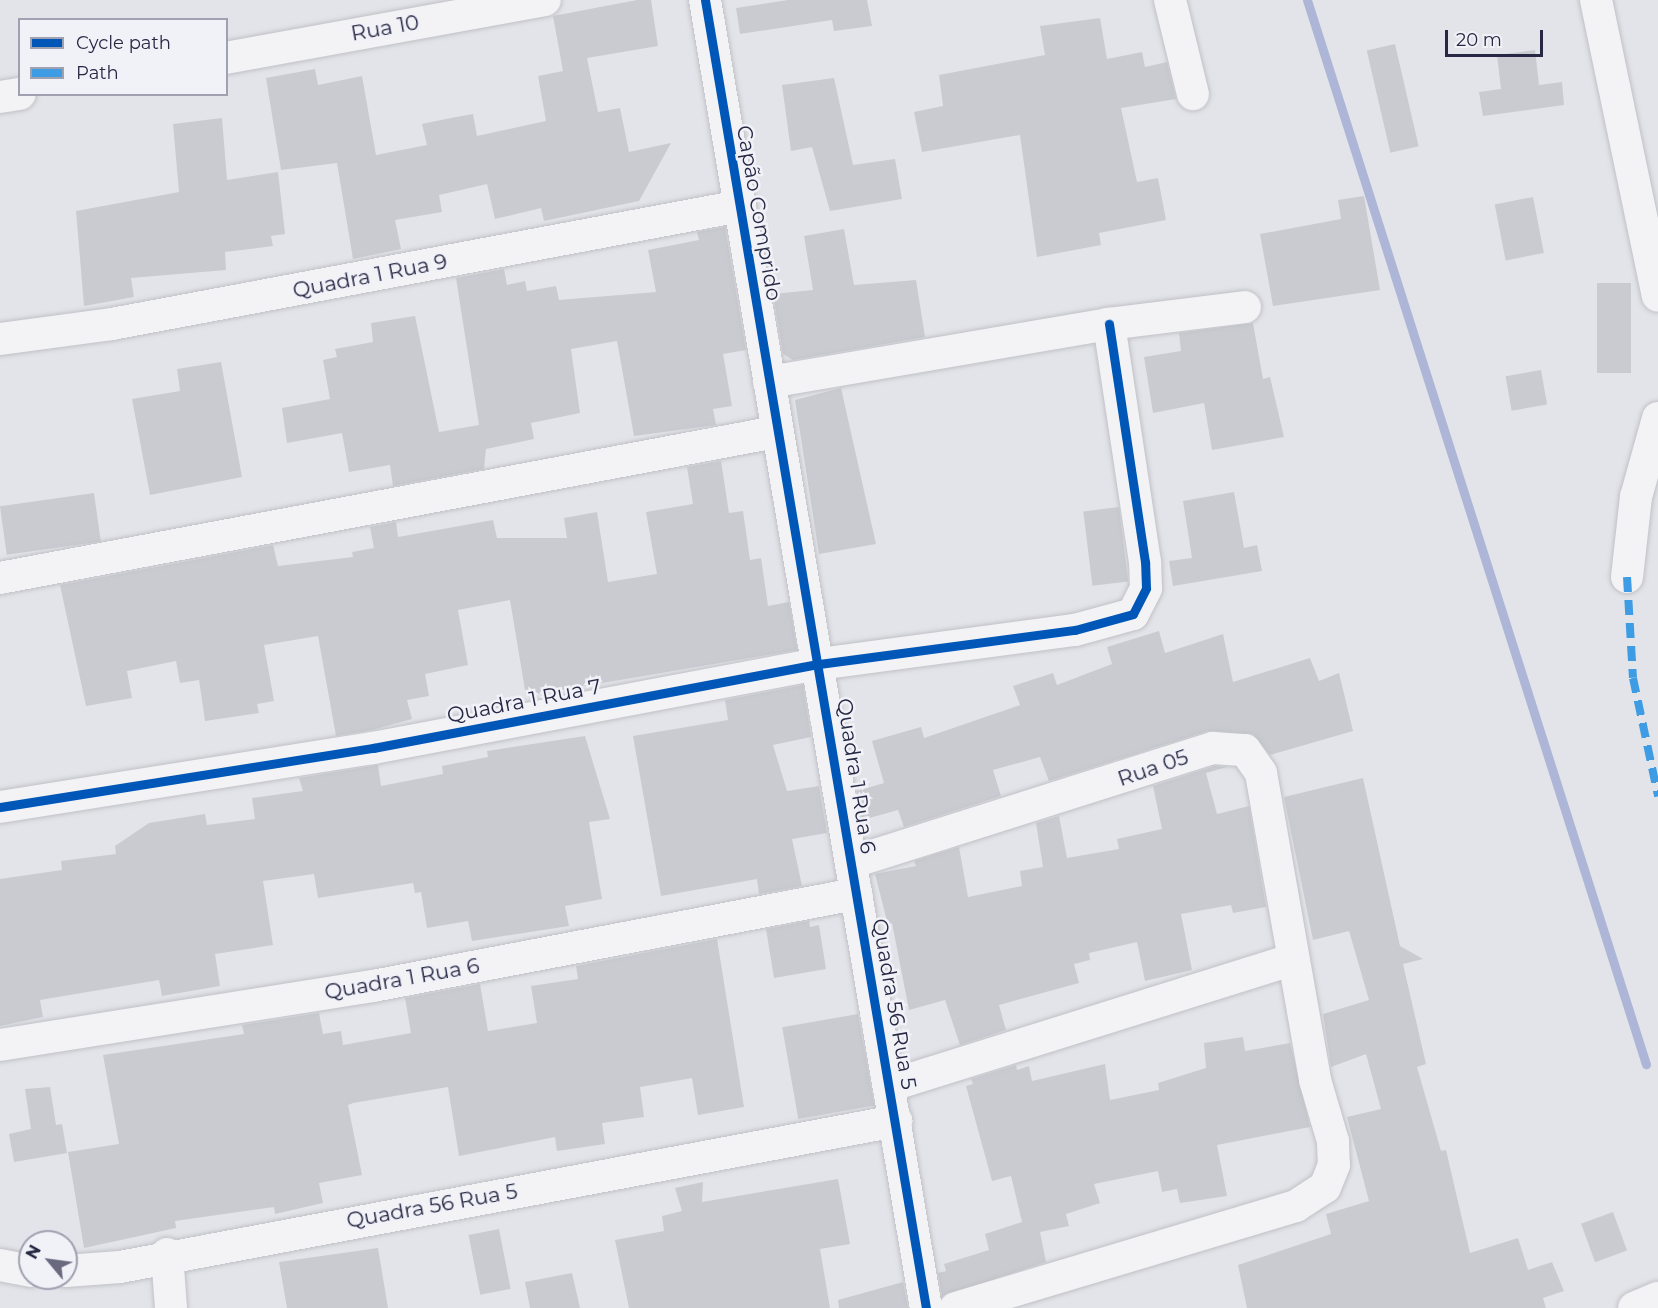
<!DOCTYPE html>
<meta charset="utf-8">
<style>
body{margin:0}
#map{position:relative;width:1658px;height:1308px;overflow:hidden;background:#e3e4e9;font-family:Montserrat,sans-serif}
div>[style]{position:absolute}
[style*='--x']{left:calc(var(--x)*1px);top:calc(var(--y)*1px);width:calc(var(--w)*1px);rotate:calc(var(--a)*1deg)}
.stream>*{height:9px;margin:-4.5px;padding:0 4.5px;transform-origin:4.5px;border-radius:4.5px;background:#aeb6d7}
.building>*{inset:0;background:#cacbd1;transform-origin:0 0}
.roads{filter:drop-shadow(0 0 2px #c0c1c7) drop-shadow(0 0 2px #c0c1c7)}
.minor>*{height:32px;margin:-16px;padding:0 16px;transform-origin:16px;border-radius:16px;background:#f3f3f5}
.quiet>*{height:8px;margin-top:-4px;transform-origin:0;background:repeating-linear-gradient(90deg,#3d9ce3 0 15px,transparent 0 23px)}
.cycleway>*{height:9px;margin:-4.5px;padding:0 4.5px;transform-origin:4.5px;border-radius:4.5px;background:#0057b8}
span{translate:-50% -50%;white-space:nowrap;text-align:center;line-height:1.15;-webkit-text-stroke:5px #f1f1f8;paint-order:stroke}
.street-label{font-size:21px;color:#272944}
.legend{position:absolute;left:18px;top:18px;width:210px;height:78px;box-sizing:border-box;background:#f1f1f8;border:2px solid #a0a1b0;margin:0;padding:8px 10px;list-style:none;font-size:18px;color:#272944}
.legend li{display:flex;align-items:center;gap:12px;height:30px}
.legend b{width:30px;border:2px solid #a0a1b0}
.north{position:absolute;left:18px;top:1230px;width:60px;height:60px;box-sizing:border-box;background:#f1f1f8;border:2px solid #a0a1b0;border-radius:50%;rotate:299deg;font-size:16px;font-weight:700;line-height:24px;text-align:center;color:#272944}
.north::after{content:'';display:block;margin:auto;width:21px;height:27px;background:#696a7e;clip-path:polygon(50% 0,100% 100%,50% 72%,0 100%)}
.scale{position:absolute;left:1445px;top:30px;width:98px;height:27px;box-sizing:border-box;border:3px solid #272944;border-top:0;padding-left:8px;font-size:18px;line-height:21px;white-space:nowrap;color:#272944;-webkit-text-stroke:4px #f1f1f8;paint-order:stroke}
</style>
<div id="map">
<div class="stream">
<i style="--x:1307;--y:0;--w:1117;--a:72.33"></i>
</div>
<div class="building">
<i style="clip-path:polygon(637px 0,651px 0,658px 46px,587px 58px,598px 112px,620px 108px,629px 152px,671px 143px,639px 201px,544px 221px,541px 208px,495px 219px,487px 184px,439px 195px,442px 212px,395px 220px,401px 249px,353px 259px,337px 163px,281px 170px,266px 78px,315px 69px,318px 85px,362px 76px,376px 155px,427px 145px,422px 124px,451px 118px,473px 114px,477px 136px,546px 121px,538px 76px,563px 71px,553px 16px)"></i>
<i style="clip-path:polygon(788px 0,867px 0,872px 26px,834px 31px,832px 20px,740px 34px,736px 8px)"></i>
<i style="clip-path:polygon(1100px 18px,1107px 59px,1142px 52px,1145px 67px,1167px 62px,1176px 99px,1121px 108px,1137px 182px,1158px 178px,1166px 220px,1099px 233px,1101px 245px,1037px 257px,1020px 135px,922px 152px,914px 112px,943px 106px,939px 75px,1045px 55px,1040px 26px)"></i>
<i style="left:1395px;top:44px;width:105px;height:29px;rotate:77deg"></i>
<i style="clip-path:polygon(1535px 50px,1539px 85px,1562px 82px,1564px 105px,1483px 116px,1479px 92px,1501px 89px,1497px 55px)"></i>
<i style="clip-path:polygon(834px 78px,853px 165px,895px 159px,902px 199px,830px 211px,812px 147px,791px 151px,782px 85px)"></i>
<i style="clip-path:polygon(222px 118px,227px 180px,278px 172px,285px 234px,271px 236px,273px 246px,225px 252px,226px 270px,131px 278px,134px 297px,84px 306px,76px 211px,179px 192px,173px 124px)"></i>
<i style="clip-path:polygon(1364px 196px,1380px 290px,1273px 306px,1260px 234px,1341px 219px,1338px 200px)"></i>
<i style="left:1533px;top:197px;width:57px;height:39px;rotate:79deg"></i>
<i style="clip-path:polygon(725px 227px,746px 350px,723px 354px,732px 406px,713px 409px,716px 425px,634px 436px,617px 341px,571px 349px,580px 413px,531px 423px,534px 439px,486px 449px,484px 469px,393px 486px,390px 465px,349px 472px,342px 433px,287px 443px,282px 408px,330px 399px,323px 360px,337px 357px,335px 349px,373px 342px,371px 323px,415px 316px,439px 432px,479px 425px,456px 278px,504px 269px,507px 285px,525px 281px,527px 291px,556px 286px,559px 300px,656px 292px,648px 250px,699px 240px,697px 232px)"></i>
<i style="clip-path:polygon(844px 229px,854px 285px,916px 280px,925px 337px,793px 360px,783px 354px,773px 294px,813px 290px,804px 236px)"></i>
<i style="left:1597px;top:283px;width:34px;height:90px"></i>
<i style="clip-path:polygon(1253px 323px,1263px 379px,1270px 377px,1284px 437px,1212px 450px,1204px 403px,1153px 413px,1144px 357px,1181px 351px,1179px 333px)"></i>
<i style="clip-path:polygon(221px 362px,242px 477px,150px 495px,132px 399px,180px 391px,177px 369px)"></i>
<i style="left:1541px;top:370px;width:35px;height:36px;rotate:80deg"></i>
<i style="clip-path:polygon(841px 388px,876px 544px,819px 554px,795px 400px)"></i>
<i style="clip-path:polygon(721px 461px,729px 513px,743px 511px,750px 560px,761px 558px,768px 606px,789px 602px,797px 650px,526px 696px,510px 600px,458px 610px,468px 665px,425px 674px,429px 696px,407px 700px,412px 719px,372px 730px,336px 736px,318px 636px,264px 645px,274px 701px,257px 704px,259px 713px,205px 721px,199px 680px,180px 683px,176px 661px,127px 671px,132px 698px,86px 706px,60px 585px,273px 545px,278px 566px,353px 557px,352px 552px,374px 548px,370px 527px,396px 522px,398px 537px,493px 520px,497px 538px,567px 538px,564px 518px,597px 512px,608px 582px,657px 574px,646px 512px,693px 504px,687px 467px)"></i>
<i style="clip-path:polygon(1234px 492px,1244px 548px,1257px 545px,1262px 571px,1173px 586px,1169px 561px,1192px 558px,1183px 501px)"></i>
<i style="left:94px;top:493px;width:49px;height:95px;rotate:82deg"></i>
<i style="left:1119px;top:507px;width:75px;height:36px;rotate:83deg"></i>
<i style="clip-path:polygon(1159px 631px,1165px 653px,1223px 634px,1233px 682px,1310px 658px,1319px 681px,1339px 673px,1353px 731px,1270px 755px,1253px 734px,1208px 731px,1049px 781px,1040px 757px,993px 770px,1001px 796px,904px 827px,898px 810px,862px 820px,857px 791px,884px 783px,872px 741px,921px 727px,924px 738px,1020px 705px,1013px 686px,1053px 673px,1057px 685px,1112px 664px,1107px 647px)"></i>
<i style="clip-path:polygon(803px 685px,811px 737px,773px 745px,787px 791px,819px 786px,827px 833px,792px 839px,802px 886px,759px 894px,757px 879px,661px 896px,633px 736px,728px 720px,725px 700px)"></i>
<i style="clip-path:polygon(585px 736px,610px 819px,589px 822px,602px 899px,565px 906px,569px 926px,472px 941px,468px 921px,427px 928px,421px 892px,415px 893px,413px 883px,318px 898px,314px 874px,263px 881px,273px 945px,215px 954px,220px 986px,162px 996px,159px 980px,40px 1000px,43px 1017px,0 1026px,0 879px,62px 870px,61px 861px,116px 854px,115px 846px,149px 823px,205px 814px,207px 825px,255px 819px,252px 798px,303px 791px,299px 778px,378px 765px,381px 786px,443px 774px,442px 766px,488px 757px,487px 751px)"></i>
<i style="clip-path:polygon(1215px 766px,1227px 767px,1206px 773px,1217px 814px,1249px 806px,1266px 907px,1233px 913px,1231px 905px,1181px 914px,1192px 970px,1145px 981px,1137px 942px,1089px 953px,1090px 960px,1074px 964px,1079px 983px,999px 1005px,1006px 1030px,960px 1045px,945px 1000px,909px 1010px,892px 923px,888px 925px,875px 874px,916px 866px,914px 861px,959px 847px,968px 897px,1022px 886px,1020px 871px,1043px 867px,1036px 823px,1059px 816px,1067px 858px,1119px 849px,1117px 839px,1162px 829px,1153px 786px)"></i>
<i style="clip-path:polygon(1363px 778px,1400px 946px,1423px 959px,1403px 964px,1426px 1064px,1417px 1067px,1441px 1151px,1446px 1150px,1470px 1253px,1518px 1238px,1528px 1270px,1552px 1262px,1564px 1291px,1543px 1298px,1546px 1308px,1247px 1308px,1238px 1265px,1331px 1234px,1326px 1214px,1369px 1201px,1347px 1117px,1381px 1109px,1366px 1054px,1331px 1067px,1323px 1014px,1369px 1000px,1349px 931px,1313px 940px,1284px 797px)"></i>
<i style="clip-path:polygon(809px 921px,810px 927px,819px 925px,826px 969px,774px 978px,766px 929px)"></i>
<i style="clip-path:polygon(717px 939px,744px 1107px,698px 1115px,692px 1078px,640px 1087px,644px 1117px,602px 1123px,605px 1144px,557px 1151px,555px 1137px,459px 1156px,448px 1087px,353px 1103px,348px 1105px,362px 1175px,319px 1183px,323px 1203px,275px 1214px,274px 1207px,175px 1221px,176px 1228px,84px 1248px,68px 1152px,119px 1144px,103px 1055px,244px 1034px,242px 1025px,319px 1013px,323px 1034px,341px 1031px,343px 1045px,411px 1033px,405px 998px,480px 984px,488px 1031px,537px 1023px,531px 986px,578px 979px,576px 966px)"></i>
<i style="left:858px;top:1014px;width:93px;height:77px;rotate:80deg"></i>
<i style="clip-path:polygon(1243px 1037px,1245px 1051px,1290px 1043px,1310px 1127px,1217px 1145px,1227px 1196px,1180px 1203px,1177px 1189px,1162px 1192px,1158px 1171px,1094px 1184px,1100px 1203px,1066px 1214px,1069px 1226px,1040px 1232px,1046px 1262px,942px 1296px,938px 1273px,946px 1271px,944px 1264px,989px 1250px,985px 1234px,1022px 1222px,1011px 1176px,992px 1181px,966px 1086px,973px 1084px,971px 1079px,1016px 1065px,1017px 1070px,1029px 1066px,1032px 1081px,1105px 1064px,1110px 1100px,1159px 1090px,1158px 1083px,1206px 1068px,1204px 1043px)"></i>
<i style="clip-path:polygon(50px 1087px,56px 1125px,62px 1124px,67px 1153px,14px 1162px,9px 1134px,31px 1129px,25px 1089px)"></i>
<i style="clip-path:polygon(838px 1179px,850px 1244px,820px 1249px,830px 1308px,629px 1308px,615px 1240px,664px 1231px,662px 1216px,682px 1211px,675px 1188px,703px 1182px,702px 1202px)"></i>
<i style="left:1613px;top:1212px;width:41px;height:34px;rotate:70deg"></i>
<i style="left:499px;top:1229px;width:61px;height:31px;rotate:79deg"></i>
<i style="clip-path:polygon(378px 1248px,388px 1308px,287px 1308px,279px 1262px)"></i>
<i style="clip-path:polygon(572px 1273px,580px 1308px,530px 1308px,525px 1282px)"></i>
<i style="clip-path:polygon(903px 1282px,908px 1308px,839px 1308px,838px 1300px)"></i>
</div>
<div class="roads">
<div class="minor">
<i style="--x:705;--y:0;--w:1327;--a:80.41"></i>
<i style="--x:1170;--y:0;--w:97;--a:76.3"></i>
<i style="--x:1596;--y:0;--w:302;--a:78.2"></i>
<i style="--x:226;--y:58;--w:324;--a:-10.3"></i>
<i style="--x:0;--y:97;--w:20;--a:-9"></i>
<i style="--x:0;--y:339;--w:113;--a:-7.6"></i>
<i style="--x:112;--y:324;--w:639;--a:-10.64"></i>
<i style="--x:769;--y:382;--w:345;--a:-9.7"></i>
<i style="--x:1109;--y:324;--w:137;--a:-7.1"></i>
<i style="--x:1627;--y:577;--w:81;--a:-83.6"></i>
<i style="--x:1636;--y:497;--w:82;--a:-74.4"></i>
<i style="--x:0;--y:578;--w:790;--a:-10.66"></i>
<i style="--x:0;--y:807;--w:378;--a:-9"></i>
<i style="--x:373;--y:748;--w:454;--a:-10.7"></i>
<i style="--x:819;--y:664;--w:258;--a:-7.6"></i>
<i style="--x:1075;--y:630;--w:60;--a:-15.4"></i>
<i style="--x:1133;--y:614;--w:29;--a:-63"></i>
<i style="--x:1146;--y:588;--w:26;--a:-92"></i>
<i style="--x:1145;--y:562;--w:241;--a:-98.6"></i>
<i style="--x:853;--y:862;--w:378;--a:-17.6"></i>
<i style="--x:1213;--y:748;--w:32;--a:4"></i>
<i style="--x:1245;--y:750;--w:28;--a:55"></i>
<i style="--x:1261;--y:773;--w:312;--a:80"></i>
<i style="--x:1315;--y:1080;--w:64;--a:73.6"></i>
<i style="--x:1333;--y:1141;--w:24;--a:88"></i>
<i style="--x:1334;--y:1165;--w:24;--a:112"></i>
<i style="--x:1325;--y:1187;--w:35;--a:147"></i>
<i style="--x:1296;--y:1206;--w:356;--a:163.3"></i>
<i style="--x:0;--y:1045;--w:378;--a:-9"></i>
<i style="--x:373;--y:986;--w:492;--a:-10.8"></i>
<i style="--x:892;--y:1085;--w:419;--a:-17.4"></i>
<i style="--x:167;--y:1254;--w:54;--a:85.8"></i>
<i style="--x:0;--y:1265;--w:31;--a:11"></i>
<i style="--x:66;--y:1271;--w:54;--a:-4.2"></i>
<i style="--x:120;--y:1267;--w:790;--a:-10.66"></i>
<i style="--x:1634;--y:1308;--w:26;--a:-23"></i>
</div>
</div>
<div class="quiet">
<i style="--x:1627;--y:577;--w:101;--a:86.6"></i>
<i style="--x:1633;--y:678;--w:121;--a:78"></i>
</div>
<div class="cycleway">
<i style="--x:705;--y:0;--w:1327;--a:80.41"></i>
<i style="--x:0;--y:807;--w:378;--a:-9"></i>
<i style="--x:373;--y:748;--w:454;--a:-10.7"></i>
<i style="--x:819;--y:664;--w:258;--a:-7.6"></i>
<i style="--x:1075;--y:630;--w:60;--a:-15.4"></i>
<i style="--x:1133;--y:614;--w:29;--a:-63"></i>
<i style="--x:1146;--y:588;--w:26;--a:-92"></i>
<i style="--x:1145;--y:562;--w:241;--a:-98.6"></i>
</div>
<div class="street-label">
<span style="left:385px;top:28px;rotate:-10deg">Rua 10</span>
<span style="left:759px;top:213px;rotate:80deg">Capão Comprido</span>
<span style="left:370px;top:276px;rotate:-11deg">Quadra 1 Rua 9</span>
<span style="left:524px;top:701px;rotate:-11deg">Quadra 1 Rua 7</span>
<span style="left:1153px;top:768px;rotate:-19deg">Rua 05</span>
<span style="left:856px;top:776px;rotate:81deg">Quadra 1 Rua 6</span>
<span style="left:402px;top:979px;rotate:-10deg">Quadra 1 Rua 6</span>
<span style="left:894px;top:1004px;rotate:80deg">Quadra 56 Rua 5</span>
<span style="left:432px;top:1206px;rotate:-10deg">Quadra 56 Rua 5</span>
</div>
<ul class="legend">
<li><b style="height:8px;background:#0057b8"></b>Cycle path</li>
<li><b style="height:8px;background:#3d9ce3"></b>Path</li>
</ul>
<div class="north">N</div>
<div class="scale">20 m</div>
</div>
